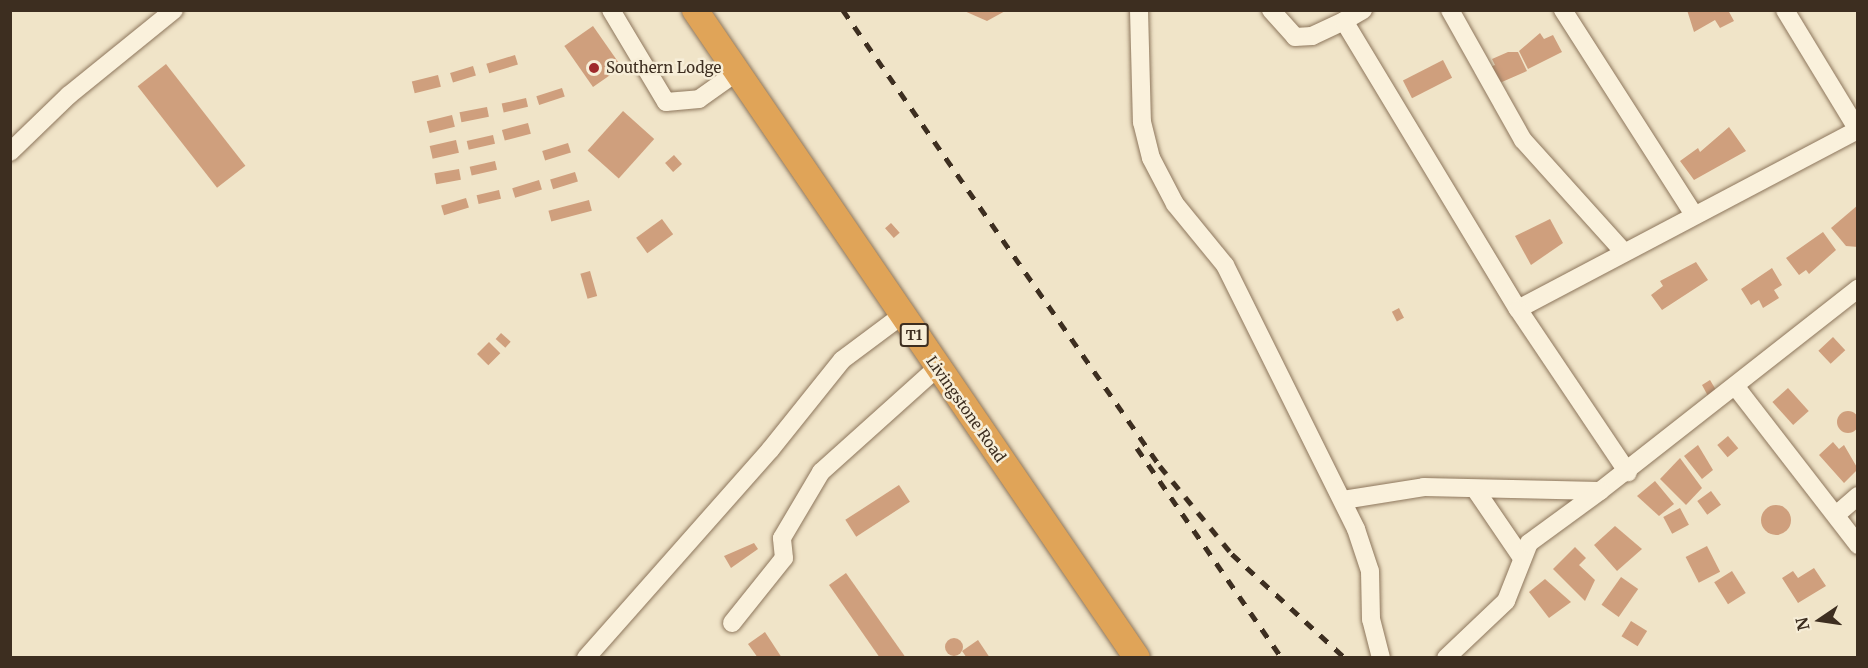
<!DOCTYPE html>
<style>
body{margin:0}
#map{position:relative;width:1868px;height:668px;overflow:hidden;background:#f0e4c8;font-family:Merriweather,serif}
div>[style]{position:absolute}
[style*='--x']{left:calc(var(--x)*1px);top:calc(var(--y)*1px);width:calc(var(--w)*1px);rotate:calc(var(--a)*1deg)}
.building>*{inset:0;background:#cf9f7d;transform-origin:0 0}
.round{border-radius:50%}
.roads{filter:drop-shadow(0 0 2px #8d765c) drop-shadow(0 0 2px #8d765c)}
.minor>*{height:18px;margin:-9px;padding:0 9px;transform-origin:9px;border-radius:9px;background:#faf1dc}
.highway>*{height:26px;margin:-13px;padding:0 13px;transform-origin:13px;border-radius:13px;background:#e0a458}
.rail>*{height:4.5px;margin-top:-2.25px;transform-origin:0;background:repeating-linear-gradient(90deg,#3d2e20 0 10px,transparent 0 20px)}
.dots>*{width:16px;height:16px;translate:-50% -50%;box-sizing:border-box;border:3px solid #f7eed8;border-radius:50%}
span{translate:-50% -50%;white-space:nowrap;text-align:center;line-height:1.15;-webkit-text-stroke:5px #f7eed8;paint-order:stroke}
.shield-label span{padding:2px 4px;background:#f7eed8;border:2px solid;border-radius:4px;-webkit-text-stroke-width:0}
.shield-label{font-size:14px;color:#3d2e20;font-weight:700}
.poi-label{font-size:15px;color:#3d2e20}
.left{translate:0 -50%;text-align:left}
.street-label{font-size:15px;color:#3d2e20}
.frame{position:absolute;inset:0;border:12px solid #3d2e20;pointer-events:none}
.north{position:absolute;left:1790px;top:590px;width:60px;height:60px;-webkit-text-stroke:4px #f7eed8;paint-order:stroke;rotate:257deg;font-size:16px;font-weight:700;line-height:24px;text-align:center;color:#3d2e20}
.north::after{content:'';display:block;margin:auto;width:21px;height:27px;background:#3d2e20;clip-path:polygon(50% 0,100% 100%,50% 72%,0 100%)}
</style>
<div id="map">
<div class="building">
<i style="clip-path:polygon(962px 10px,1007px 10px,987px 21px)"></i>
<i style="clip-path:polygon(1687px 10px,1728px 10px,1734px 21px,1720px 28px,1715px 20px,1694px 32px)"></i>
<i style="left:593px;top:26px;width:50px;height:35px;rotate:55deg"></i>
<i style="clip-path:polygon(1540px 33px,1544px 39px,1553px 35px,1562px 52px,1528px 69px,1519px 51px)"></i>
<i style="clip-path:polygon(1508px 52px,1518px 52px,1527px 71px,1495px 85px,1488px 68px,1495px 65px,1492px 59px)"></i>
<i style="left:515px;top:55px;width:10px;height:30px;rotate:73deg"></i>
<i style="left:1443px;top:60px;width:20px;height:45px;rotate:63deg"></i>
<i style="left:166px;top:64px;width:129px;height:36px;rotate:52deg"></i>
<i style="left:473px;top:66px;width:10px;height:24px;rotate:73deg"></i>
<i style="left:438px;top:75px;width:12px;height:27px;rotate:76deg"></i>
<i style="left:562px;top:88px;width:9px;height:27px;rotate:72deg"></i>
<i style="left:526px;top:98px;width:9px;height:25px;rotate:77deg"></i>
<i style="left:487px;top:107px;width:10px;height:28px;rotate:79deg"></i>
<i style="left:623px;top:111px;width:42px;height:53px;rotate:42deg"></i>
<i style="left:452px;top:115px;width:12px;height:26px;rotate:76deg"></i>
<i style="left:528px;top:123px;width:11px;height:27px;rotate:75deg"></i>
<i style="clip-path:polygon(1729px 127px,1746px 151px,1694px 180px,1680px 161px,1698px 148px,1700px 152px)"></i>
<i style="left:493px;top:135px;width:9px;height:27px;rotate:77deg"></i>
<i style="left:456px;top:140px;width:13px;height:27px;rotate:77deg"></i>
<i style="left:568px;top:143px;width:10px;height:27px;rotate:73deg"></i>
<i style="left:674px;top:155px;width:12px;height:12px;rotate:48deg"></i>
<i style="left:495px;top:161px;width:9px;height:26px;rotate:77deg"></i>
<i style="left:459px;top:169px;width:11px;height:25px;rotate:80deg"></i>
<i style="left:575px;top:172px;width:10px;height:26px;rotate:73deg"></i>
<i style="left:539px;top:180px;width:10px;height:28px;rotate:73deg"></i>
<i style="left:499px;top:190px;width:9px;height:23px;rotate:77deg"></i>
<i style="left:466px;top:198px;width:10px;height:26px;rotate:73deg"></i>
<i style="left:589px;top:200px;width:11px;height:42px;rotate:75deg"></i>
<i style="clip-path:polygon(1858px 205px,1858px 247px,1846px 246px,1831px 228px)"></i>
<i style="left:662px;top:219px;width:19px;height:32px;rotate:54deg"></i>
<i style="clip-path:polygon(1550px 219px,1563px 243px,1531px 265px,1515px 236px)"></i>
<i style="left:891px;top:223px;width:13px;height:8px;rotate:48deg"></i>
<i style="clip-path:polygon(1823px 232px,1836px 250px,1809px 274px,1806px 270px,1799px 275px,1786px 258px)"></i>
<i style="clip-path:polygon(1696px 262px,1708px 280px,1662px 310px,1651px 295px,1663px 286px,1660px 281px)"></i>
<i style="clip-path:polygon(1772px 268px,1782px 285px,1774px 290px,1779px 298px,1763px 308px,1759px 300px,1751px 305px,1741px 289px)"></i>
<i style="left:590px;top:271px;width:26px;height:10px;rotate:74deg"></i>
<i style="left:1399px;top:308px;width:11px;height:8px;rotate:63deg"></i>
<i style="left:501px;top:333px;width:13px;height:8px;rotate:42deg"></i>
<i style="left:1833px;top:337px;width:18px;height:20px;rotate:47deg"></i>
<i style="left:489px;top:342px;width:16px;height:17px;rotate:45deg"></i>
<i style="clip-path:polygon(1710px 380px,1716px 390px,1708px 396px,1702px 385px)"></i>
<i style="left:1788px;top:388px;width:31px;height:21px;rotate:48deg"></i>
<i class="round" style="left:1837px;top:411px;width:22px;height:22px"></i>
<i style="left:1728px;top:436px;width:16px;height:14px;rotate:50deg"></i>
<i style="clip-path:polygon(1833px 442px,1839px 449px,1844px 445px,1858px 469px,1844px 483px,1819px 455px)"></i>
<i style="clip-path:polygon(1698px 445px,1713px 470px,1702px 479px,1684px 456px)"></i>
<i style="clip-path:polygon(1680px 458px,1702px 488px,1686px 505px,1660px 479px)"></i>
<i style="clip-path:polygon(1655px 481px,1674px 504px,1659px 516px,1637px 496px)"></i>
<i style="left:899px;top:485px;width:20px;height:64px;rotate:57deg"></i>
<i style="left:1711px;top:491px;width:17px;height:17px;rotate:54deg"></i>
<i class="round" style="left:1761px;top:505px;width:30px;height:30px"></i>
<i style="left:1680px;top:508px;width:19px;height:19px;rotate:62deg"></i>
<i style="clip-path:polygon(1615px 526px,1642px 549px,1617px 571px,1594px 545px)"></i>
<i style="clip-path:polygon(754px 543px,758px 549px,731px 568px,724px 556px)"></i>
<i style="left:1707px;top:546px;width:29px;height:24px;rotate:63deg"></i>
<i style="clip-path:polygon(1575px 547px,1586px 558px,1579px 565px,1595px 580px,1585px 601px,1553px 569px)"></i>
<i style="clip-path:polygon(1814px 568px,1826px 586px,1798px 603px,1782px 578px,1793px 571px,1798px 578px)"></i>
<i style="left:1732px;top:571px;width:26px;height:21px;rotate:58deg"></i>
<i style="clip-path:polygon(846px 573px,906px 658px,880px 658px,829px 585px)"></i>
<i style="left:1621px;top:577px;width:21px;height:34px;rotate:35deg"></i>
<i style="clip-path:polygon(1545px 579px,1571px 602px,1549px 618px,1529px 592px)"></i>
<i style="left:1631px;top:621px;width:19px;height:18px;rotate:32deg"></i>
<i style="clip-path:polygon(765px 632px,782px 658px,758px 658px,748px 644px)"></i>
<i class="round" style="left:945px;top:638px;width:18px;height:18px"></i>
<i style="clip-path:polygon(978px 640px,990px 658px,967px 658px,962px 651px)"></i>
</div>
<div class="roads">
<div class="minor">
<i style="--x:611;--y:10;--w:107;--a:59.1"></i>
<i style="--x:666;--y:102;--w:33;--a:-5"></i>
<i style="--x:699;--y:99;--w:47;--a:-35.4"></i>
<i style="--x:1139;--y:10;--w:112;--a:88.5"></i>
<i style="--x:1142;--y:122;--w:37;--a:76"></i>
<i style="--x:1151;--y:158;--w:52;--a:62.4"></i>
<i style="--x:1175;--y:204;--w:79;--a:50.7"></i>
<i style="--x:1225;--y:265;--w:295;--a:63.6"></i>
<i style="--x:1356;--y:529;--w:44;--a:71.6"></i>
<i style="--x:1370;--y:571;--w:48;--a:88.8"></i>
<i style="--x:1371;--y:619;--w:40;--a:75.6"></i>
<i style="--x:1271;--y:10;--w:36;--a:48"></i>
<i style="--x:1295;--y:37;--w:17;--a:-3"></i>
<i style="--x:1312;--y:36;--w:35;--a:-25"></i>
<i style="--x:1344;--y:21;--w:336;--a:58.9"></i>
<i style="--x:1518;--y:309;--w:384;--a:-27.8"></i>
<i style="--x:1450;--y:10;--w:149;--a:60.7"></i>
<i style="--x:1523;--y:140;--w:149;--a:48"></i>
<i style="--x:1563;--y:10;--w:243;--a:57.4"></i>
<i style="--x:1785;--y:10;--w:140;--a:58.7"></i>
<i style="--x:1344;--y:21;--w:22;--a:-30"></i>
<i style="--x:10;--y:152;--w:82;--a:-44"></i>
<i style="--x:69;--y:95;--w:135;--a:-39"></i>
<i style="--x:1518;--y:309;--w:197;--a:56.1"></i>
<i style="--x:1736;--y:387;--w:200;--a:52.3"></i>
<i style="--x:1475;--y:489;--w:80;--a:55.7"></i>
<i style="--x:1343;--y:500;--w:82;--a:-9.1"></i>
<i style="--x:1424;--y:487;--w:176;--a:1.3"></i>
<i style="--x:1600;--y:491;--w:328;--a:-38.1"></i>
<i style="--x:1836;--y:515;--w:29;--a:-41"></i>
<i style="--x:732;--y:623;--w:83;--a:-51.3"></i>
<i style="--x:784;--y:558;--w:20;--a:-96"></i>
<i style="--x:782;--y:538;--w:77;--a:-59.4"></i>
<i style="--x:821;--y:472;--w:156;--a:-41.9"></i>
<i style="--x:586;--y:658;--w:278;--a:-48.5"></i>
<i style="--x:770;--y:450;--w:115;--a:-51.3"></i>
<i style="--x:842;--y:360;--w:74;--a:-36.7"></i>
<i style="--x:1446;--y:658;--w:83;--a:-43.5"></i>
<i style="--x:1506;--y:601;--w:62;--a:-68.4"></i>
<i style="--x:1529;--y:543;--w:88;--a:-36.2"></i>
</div>
<div class="highway">
<i style="--x:695;--y:10;--w:784;--a:55.7"></i>
</div>
</div>
<div class="rail">
<i style="--x:843;--y:10;--w:555;--a:55.19"></i>
<i style="--x:1160;--y:466;--w:114;--a:50.7"></i>
<i style="--x:1232;--y:554;--w:154;--a:42.6"></i>
<i style="--x:1137;--y:448;--w:255;--a:55.4"></i>
</div>
<div class="dots">
<i style="left:594px;top:68px;background:#9e2a2b"></i>
</div>
<div class="shield-label">
<span style="left:914px;top:335px">T1</span>
</div>
<div class="poi-label">
<span class="left" style="left:606px;top:68px">Southern Lodge</span>
</div>
<div class="street-label">
<span style="left:966px;top:409px;rotate:55deg">Livingstone Road</span>
</div>
<div class="frame"></div>
<div class="north">N</div>
</div>
